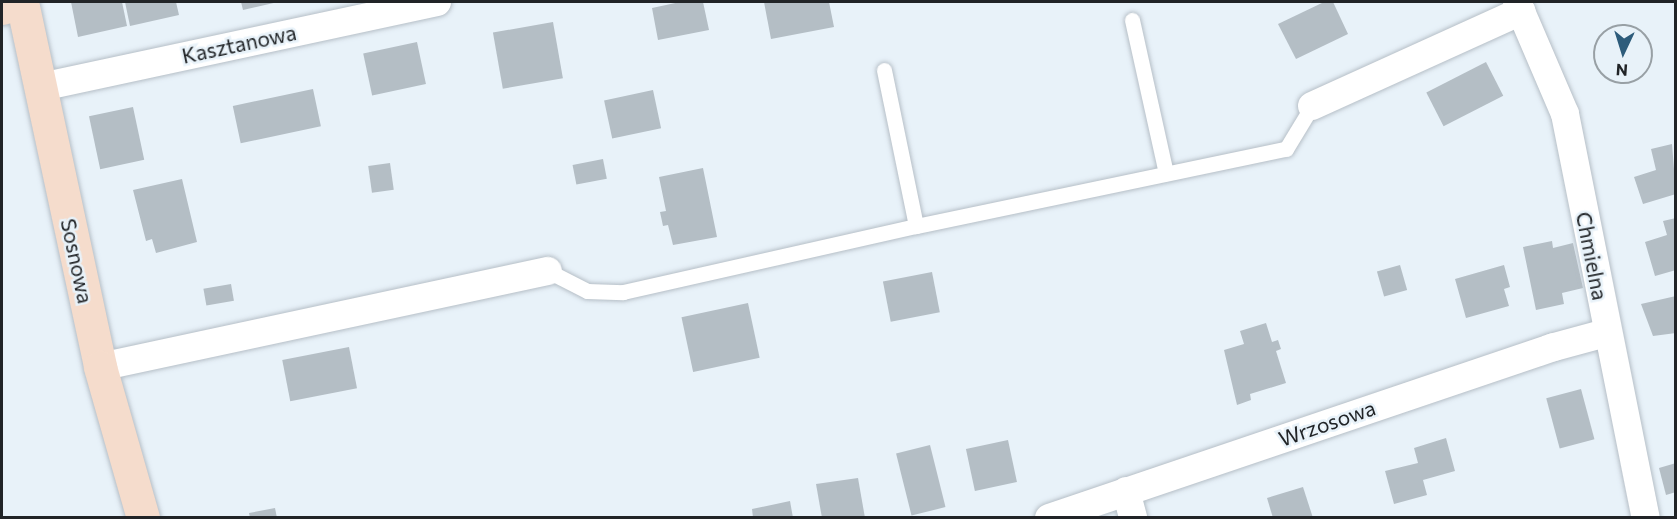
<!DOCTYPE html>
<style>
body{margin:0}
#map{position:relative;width:1677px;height:519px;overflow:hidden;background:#e8f2f9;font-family:Commissioner,sans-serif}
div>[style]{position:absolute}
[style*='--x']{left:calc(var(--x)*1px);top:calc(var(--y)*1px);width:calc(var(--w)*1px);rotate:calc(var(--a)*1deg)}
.building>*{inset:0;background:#b4bec5;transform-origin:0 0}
.roads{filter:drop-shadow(0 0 2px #b6bfc7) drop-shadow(0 0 2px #b6bfc7)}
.lane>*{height:15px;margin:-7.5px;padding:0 7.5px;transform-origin:7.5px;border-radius:7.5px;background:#fff}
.street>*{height:28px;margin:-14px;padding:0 14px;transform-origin:14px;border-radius:14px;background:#fff}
.secondary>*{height:33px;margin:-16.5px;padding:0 16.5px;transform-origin:16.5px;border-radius:16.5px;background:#f5dccc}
span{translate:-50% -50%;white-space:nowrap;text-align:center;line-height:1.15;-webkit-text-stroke:5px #e8f2f9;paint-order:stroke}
.street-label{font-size:21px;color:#212427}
.frame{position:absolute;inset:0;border:3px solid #212427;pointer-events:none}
.north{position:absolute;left:1593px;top:24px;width:60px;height:60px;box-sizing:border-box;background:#e8f2f9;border:2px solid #98a0a5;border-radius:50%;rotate:184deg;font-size:16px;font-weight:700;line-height:24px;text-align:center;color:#212427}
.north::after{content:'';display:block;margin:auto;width:21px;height:27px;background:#2d5c7b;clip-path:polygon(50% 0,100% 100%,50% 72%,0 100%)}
</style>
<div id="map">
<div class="building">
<i style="clip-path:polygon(71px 2px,122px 2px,127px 26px,78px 37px)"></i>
<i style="clip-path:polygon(125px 2px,176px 2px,179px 15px,130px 26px)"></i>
<i style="clip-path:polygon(241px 2px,278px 2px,243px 10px)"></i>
<i style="clip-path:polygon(680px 2px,703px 2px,709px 30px,658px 40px,652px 8px)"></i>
<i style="clip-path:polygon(764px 2px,829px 2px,834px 27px,771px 39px)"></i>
<i style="clip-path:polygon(1324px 2px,1333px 2px,1348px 34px,1296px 59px,1278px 24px)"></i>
<i style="left:553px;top:22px;width:57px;height:61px;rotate:80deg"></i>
<i style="left:417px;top:42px;width:43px;height:55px;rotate:78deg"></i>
<i style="left:1486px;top:62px;width:38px;height:67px;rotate:63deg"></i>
<i style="left:313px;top:89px;width:38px;height:82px;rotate:78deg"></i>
<i style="left:653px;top:90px;width:39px;height:50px;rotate:78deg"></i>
<i style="left:133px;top:107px;width:54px;height:45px;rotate:78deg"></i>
<i style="clip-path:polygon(1672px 144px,1676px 194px,1643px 204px,1634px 177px,1656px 170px,1651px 149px)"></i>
<i style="left:603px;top:159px;width:20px;height:31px;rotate:79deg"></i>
<i style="left:390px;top:163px;width:27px;height:22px;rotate:82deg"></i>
<i style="clip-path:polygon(703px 168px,717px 237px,673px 245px,668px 225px,663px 226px,660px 212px,666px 211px,659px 177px)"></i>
<i style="clip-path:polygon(182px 179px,197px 242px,156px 253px,152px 239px,146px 241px,133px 190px)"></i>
<i style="clip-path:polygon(1676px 218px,1676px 270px,1655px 276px,1645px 242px,1667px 235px,1663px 221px)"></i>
<i style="clip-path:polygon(1552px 241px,1553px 248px,1573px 243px,1583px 288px,1562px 293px,1564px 304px,1536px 310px,1523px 247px)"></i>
<i style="left:1400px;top:265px;width:26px;height:24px;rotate:74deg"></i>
<i style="clip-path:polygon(1504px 265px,1510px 287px,1504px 289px,1509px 306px,1466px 318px,1455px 279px)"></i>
<i style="left:932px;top:272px;width:41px;height:50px;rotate:79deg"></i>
<i style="left:231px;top:284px;width:17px;height:28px;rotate:80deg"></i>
<i style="clip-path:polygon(1676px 296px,1676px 333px,1653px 336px,1641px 304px)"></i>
<i style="left:748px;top:303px;width:56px;height:68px;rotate:78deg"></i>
<i style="clip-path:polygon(1266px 323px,1272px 342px,1278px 340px,1281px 349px,1276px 351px,1286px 383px,1250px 394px,1251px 400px,1237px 405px,1224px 350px,1244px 344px,1240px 331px)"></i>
<i style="left:349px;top:347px;width:42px;height:68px;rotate:79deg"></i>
<i style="left:1581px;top:389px;width:52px;height:36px;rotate:75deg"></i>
<i style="clip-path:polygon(1446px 438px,1455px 471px,1423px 480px,1427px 495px,1394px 504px,1385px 471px,1418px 463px,1414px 448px)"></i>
<i style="left:1008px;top:440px;width:43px;height:43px;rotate:78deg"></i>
<i style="left:930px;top:445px;width:64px;height:35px;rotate:76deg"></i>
<i style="clip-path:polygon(1676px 463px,1676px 492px,1666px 495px,1659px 468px)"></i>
<i style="clip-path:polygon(858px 478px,865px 518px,822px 518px,816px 484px)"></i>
<i style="clip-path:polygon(1303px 487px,1313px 518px,1273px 518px,1267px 498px)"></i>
<i style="clip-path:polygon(790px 501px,793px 518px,753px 518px,752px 509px)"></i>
<i style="clip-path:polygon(275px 508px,277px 518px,250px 518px,249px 513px)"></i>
</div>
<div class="roads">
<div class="lane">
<i style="--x:1132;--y:20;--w:157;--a:77.5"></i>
<i style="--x:884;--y:70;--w:159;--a:78.4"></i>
<i style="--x:548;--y:271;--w:44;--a:27.1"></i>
<i style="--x:587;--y:291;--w:36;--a:2"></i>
<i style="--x:623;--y:292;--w:300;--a:-12.7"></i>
<i style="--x:916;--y:226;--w:378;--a:-11.8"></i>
<i style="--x:1286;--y:149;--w:50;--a:-58.8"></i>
</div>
<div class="street">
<i style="--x:1517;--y:2;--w:122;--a:66.8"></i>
<i style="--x:1565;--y:114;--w:412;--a:78.7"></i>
<i style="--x:41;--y:87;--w:405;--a:-12.1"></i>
<i style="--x:1312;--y:106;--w:230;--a:-24.4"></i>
<i style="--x:100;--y:367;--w:458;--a:-12.1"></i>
<i style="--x:1126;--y:491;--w:28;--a:75"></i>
<i style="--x:1049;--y:518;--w:533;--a:-18.71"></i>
<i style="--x:1554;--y:347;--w:54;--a:-15.1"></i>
</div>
<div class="secondary">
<i style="--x:2;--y:8;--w:21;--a:-17"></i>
<i style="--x:22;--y:2;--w:373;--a:77.9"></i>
<i style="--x:100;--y:367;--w:157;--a:74.1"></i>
</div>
</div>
<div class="street-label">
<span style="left:239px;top:44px;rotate:-12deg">Kasztanowa</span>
<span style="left:1592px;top:256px;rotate:79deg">Chmielna</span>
<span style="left:77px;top:261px;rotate:78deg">Sosnowa</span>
<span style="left:1327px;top:423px;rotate:-19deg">Wrzosowa</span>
</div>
<div class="frame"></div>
<div class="north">N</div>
</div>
